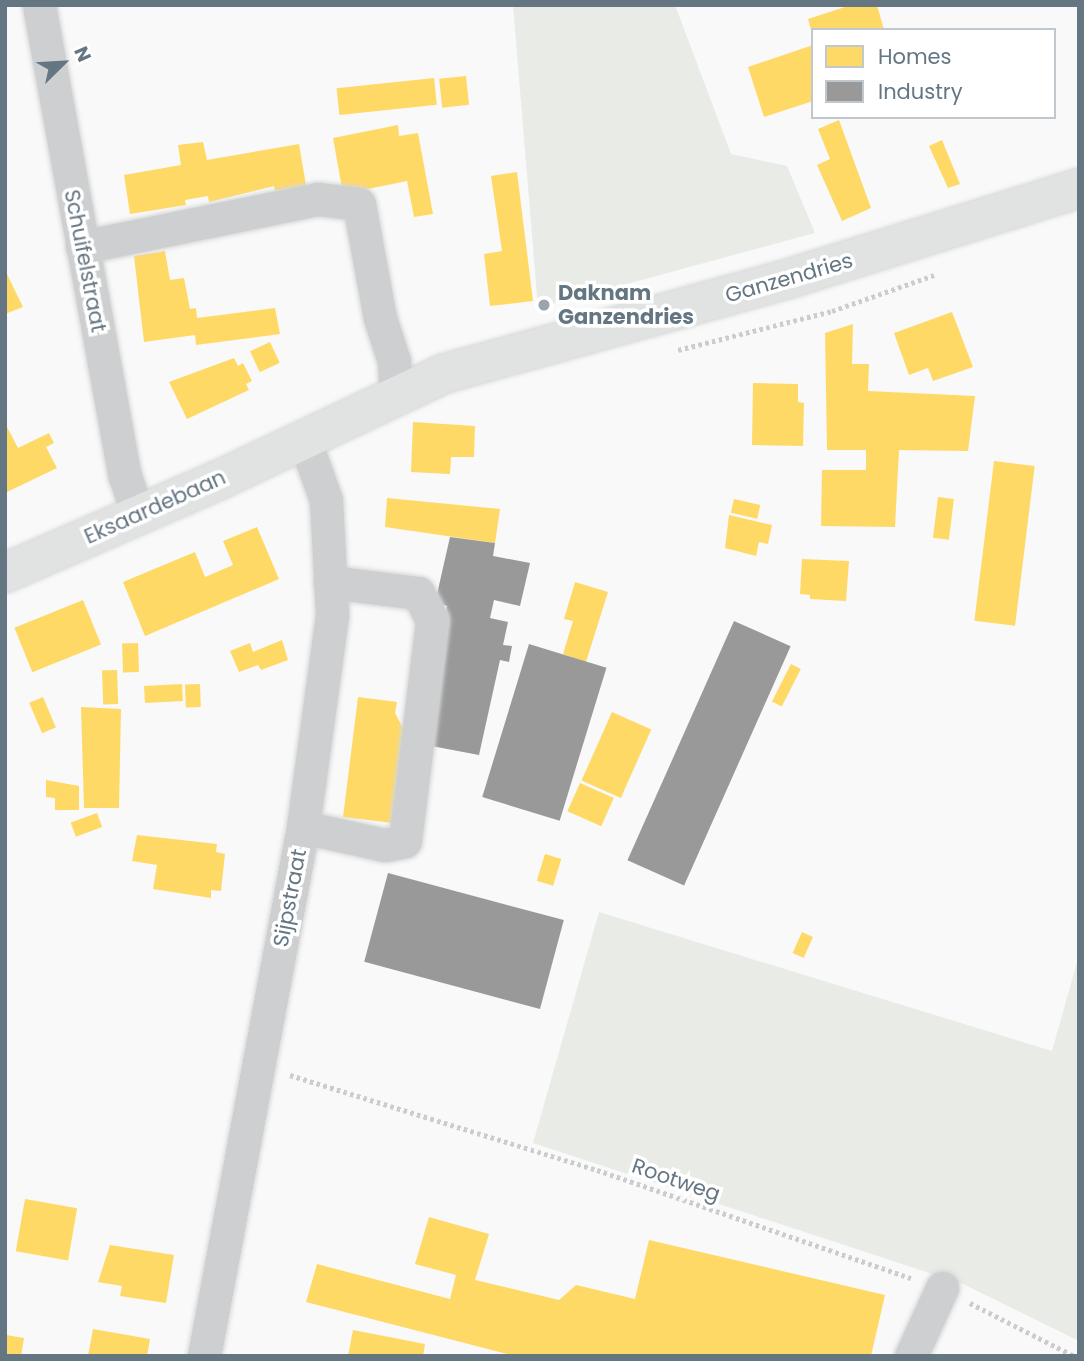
<!DOCTYPE html>
<style>
body{margin:0}
#map{position:relative;width:1084px;height:1361px;overflow:hidden;background:#f9f9f9;font-family:Poppins,sans-serif}
div>[style]{position:absolute}
[style*='--x']{left:calc(var(--x)*1px);top:calc(var(--y)*1px);width:calc(var(--w)*1px);rotate:calc(var(--a)*1deg)}
.green>*{inset:0;background:#e8ebe6}
.homes>*{inset:0;background:#ffd966;transform-origin:0 0}
.industry>*{inset:0;background:#999;transform-origin:0 0}
.path>*{height:4.5px;margin-top:-2.25px;transform-origin:0;background:repeating-linear-gradient(90deg,#cbcccd 0 3.5px,transparent 0 7px)}
.roads{filter:drop-shadow(0 0 2px #d5d6d7) drop-shadow(0 0 2px #d5d6d7)}
.minor>*{height:33px;margin:-16.5px;padding:0 16.5px;transform-origin:16.5px;border-radius:16.5px;background:#cecfd0}
.major>*{height:38px;margin:-19px;padding:0 19px;transform-origin:19px;border-radius:19px;background:#e1e2e2}
.dots>*{width:19px;height:19px;translate:-50% -50%;box-sizing:border-box;border:4px solid #fff;border-radius:50%}
span{translate:-50% -50%;white-space:nowrap;text-align:center;line-height:1.15;-webkit-text-stroke:7px #fff;paint-order:stroke}
.street-label{font-size:21px;color:#657683}
.poi-label{font-size:21px;color:#657683;font-weight:700}
.left{translate:0 -50%;text-align:left}
.frame{position:absolute;inset:0;border:7px solid #657683;pointer-events:none}
.legend{position:absolute;left:811px;top:28px;width:245px;height:91px;box-sizing:border-box;background:#fff;border:2px solid #c1c8cd;margin:0;padding:9px 12px;list-style:none;font-size:21px;color:#657683}
.legend li{display:flex;align-items:center;gap:14px;height:35px}
.legend b{width:35px;border:2px solid #c1c8cd}
.north{position:absolute;left:28px;top:28px;width:70px;height:70px;-webkit-text-stroke:5px #fff;paint-order:stroke;rotate:66deg;font-size:19px;font-weight:700;line-height:28px;text-align:center;color:#657683}
.north::after{content:'';display:block;margin:auto;width:24px;height:32px;background:#657683;clip-path:polygon(50% 0,100% 100%,50% 72%,0 100%)}
</style>
<div id="map">
<div class="green">
<i style="clip-path:polygon(513px 5px,675px 5px,731px 154px,787px 166px,815px 233px,538px 308px)"></i>
<i style="clip-path:polygon(599px 912px,1052px 1051px,1079px 955px,1079px 1341px,963px 1284px,533px 1143px)"></i>
</div>
<div class="homes">
<i style="clip-path:polygon(851px 5px,877px 5px,884px 30px,811px 30px,808px 19px)"></i>
<i style="clip-path:polygon(813px 45px,813px 101px,764px 117px,748px 67px)"></i>
<i style="left:466px;top:76px;width:29px;height:27px;rotate:84deg"></i>
<i style="left:434px;top:78px;width:27px;height:98px;rotate:84deg"></i>
<i style="clip-path:polygon(839px 120px,871px 208px,842px 221px,817px 165px,830px 159px,818px 129px)"></i>
<i style="clip-path:polygon(398px 125px,399px 136px,418px 133px,433px 214px,414px 217px,407px 181px,343px 194px,333px 138px)"></i>
<i style="clip-path:polygon(942px 140px,960px 184px,948px 188px,929px 146px)"></i>
<i style="clip-path:polygon(203px 142px,207px 160px,299px 144px,306px 185px,275px 191px,274px 186px,209px 202px,208px 196px,185px 200px,186px 205px,130px 214px,124px 175px,181px 165px,178px 145px)"></i>
<i style="clip-path:polygon(517px 172px,533px 301px,490px 306px,484px 254px,502px 251px,491px 176px)"></i>
<i style="clip-path:polygon(165px 251px,170px 280px,184px 278px,190px 309px,196px 308px,197px 318px,275px 308px,280px 334px,196px 345px,195px 335px,144px 342px,134px 256px)"></i>
<i style="clip-path:polygon(5px 270px,23px 307px,5px 314px)"></i>
<i style="clip-path:polygon(952px 312px,973px 367px,933px 381px,928px 368px,909px 375px,894px 333px)"></i>
<i style="clip-path:polygon(853px 324px,852px 364px,869px 364px,868px 391px,975px 396px,968px 451px,899px 450px,895px 527px,821px 526px,822px 470px,866px 470px,866px 450px,827px 450px,825px 333px)"></i>
<i style="left:270px;top:342px;width:23px;height:22px;rotate:65deg"></i>
<i style="clip-path:polygon(234px 358px,238px 366px,243px 363px,252px 381px,246px 384px,249px 390px,187px 419px,169px 382px)"></i>
<i style="clip-path:polygon(753px 383px,798px 384px,798px 402px,804px 403px,803px 446px,752px 445px)"></i>
<i style="clip-path:polygon(413px 422px,475px 426px,474px 457px,451px 457px,450px 474px,411px 472px)"></i>
<i style="clip-path:polygon(5px 423px,18px 448px,49px 433px,54px 443px,46px 447px,57px 468px,5px 493px)"></i>
<i style="left:994px;top:461px;width:41px;height:161px;rotate:7deg"></i>
<i style="left:938px;top:497px;width:16px;height:41px;rotate:7deg"></i>
<i style="clip-path:polygon(387px 498px,500px 509px,495px 543px,385px 527px)"></i>
<i style="left:734px;top:499px;width:27px;height:14px;rotate:13deg"></i>
<i style="clip-path:polygon(729px 515px,772px 525px,768px 544px,759px 542px,756px 556px,725px 548px)"></i>
<i style="clip-path:polygon(257px 527px,279px 579px,145px 636px,123px 582px,195px 552px,205px 577px,233px 565px,223px 541px)"></i>
<i style="clip-path:polygon(802px 559px,849px 561px,846px 601px,810px 599px,810px 595px,800px 594px)"></i>
<i style="clip-path:polygon(575px 582px,608px 592px,586px 662px,563px 654px,573px 621px,564px 619px)"></i>
<i style="left:83px;top:600px;width:48px;height:74px;rotate:68deg"></i>
<i style="clip-path:polygon(282px 640px,288px 660px,261px 670px,258px 665px,239px 672px,230px 651px,250px 643px,253px 652px)"></i>
<i style="left:138px;top:643px;width:29px;height:16px;rotate:88deg"></i>
<i style="left:791px;top:664px;width:11px;height:42px;rotate:27deg"></i>
<i style="left:117px;top:670px;width:34px;height:15px;rotate:88deg"></i>
<i style="left:182px;top:684px;width:17px;height:38px;rotate:87deg"></i>
<i style="left:200px;top:684px;width:23px;height:15px;rotate:88deg"></i>
<i style="left:43px;top:697px;width:33px;height:15px;rotate:67deg"></i>
<i style="clip-path:polygon(358px 697px,397px 702px,395px 713px,405px 732px,393px 823px,343px 817px)"></i>
<i style="clip-path:polygon(81px 707px,121px 709px,119px 808px,84px 808px)"></i>
<i style="left:612px;top:712px;width:43px;height:75px;rotate:24deg"></i>
<i style="clip-path:polygon(46px 780px,79px 786px,79px 810px,55px 810px,55px 798px,46px 797px)"></i>
<i style="left:580px;top:783px;width:37px;height:31px;rotate:24deg"></i>
<i style="left:97px;top:813px;width:15px;height:28px;rotate:70deg"></i>
<i style="clip-path:polygon(137px 835px,217px 844px,216px 852px,225px 854px,221px 891px,211px 890px,211px 898px,153px 889px,157px 865px,132px 861px)"></i>
<i style="left:545px;top:854px;width:17px;height:28px;rotate:17deg"></i>
<i style="left:802px;top:932px;width:12px;height:23px;rotate:24deg"></i>
<i style="left:25px;top:1199px;width:53px;height:53px;rotate:10deg"></i>
<i style="clip-path:polygon(429px 1217px,489px 1234px,475px 1280px,559px 1300px,576px 1285px,635px 1299px,649px 1240px,885px 1295px,871px 1356px,515px 1356px,306px 1302px,317px 1264px,450px 1299px,456px 1275px,415px 1264px)"></i>
<i style="clip-path:polygon(110px 1245px,174px 1255px,166px 1303px,120px 1296px,122px 1286px,98px 1282px)"></i>
<i style="clip-path:polygon(93px 1329px,150px 1339px,147px 1356px,88px 1356px)"></i>
<i style="clip-path:polygon(353px 1330px,425px 1344px,423px 1356px,348px 1356px)"></i>
<i style="clip-path:polygon(6px 1335px,24px 1338px,21px 1356px,5px 1356px)"></i>
</div>
<div class="industry">
<i style="clip-path:polygon(450px 537px,495px 543px,493px 556px,530px 563px,520px 606px,494px 600px,490px 618px,508px 622px,503px 645px,512px 646px,509px 662px,500px 660px,479px 755px,421px 744px,447px 606px,435px 603px)"></i>
<i style="left:734px;top:621px;width:62px;height:262px;rotate:24deg"></i>
<i style="left:529px;top:644px;width:81px;height:160px;rotate:17deg"></i>
<i style="left:388px;top:873px;width:182px;height:92px;rotate:15deg"></i>
</div>
<div class="path">
<i style="--x:678;--y:350;--w:159;--a:-14.2"></i>
<i style="--x:832;--y:311;--w:108;--a:-19.4"></i>
<i style="--x:290;--y:1075;--w:321;--a:17.2"></i>
<i style="--x:597;--y:1170;--w:332;--a:19"></i>
<i style="--x:970;--y:1303;--w:117;--a:27"></i>
</div>
<div class="roads">
<div class="minor">
<i style="--x:39;--y:5;--w:479;--a:79.7"></i>
<i style="--x:125;--y:476;--w:41;--a:71.6"></i>
<i style="--x:82;--y:247;--w:241;--a:-11.5"></i>
<i style="--x:318;--y:199;--w:41;--a:7"></i>
<i style="--x:359;--y:204;--w:116;--a:79.6"></i>
<i style="--x:380;--y:318;--w:45;--a:72"></i>
<i style="--x:394;--y:361;--w:33;--a:87"></i>
<i style="--x:303;--y:827;--w:84;--a:12.4"></i>
<i style="--x:385;--y:845;--w:20;--a:-11"></i>
<i style="--x:405;--y:841;--w:223;--a:-83"></i>
<i style="--x:432;--y:620;--w:30;--a:-117"></i>
<i style="--x:418;--y:593;--w:89;--a:-172.9"></i>
<i style="--x:204;--y:1356;--w:538;--a:-79.4"></i>
<i style="--x:303;--y:827;--w:215;--a:-82.2"></i>
<i style="--x:332;--y:614;--w:114;--a:-93"></i>
<i style="--x:326;--y:500;--w:65;--a:-109.8"></i>
<i style="--x:911;--y:1356;--w:75;--a:-65.5"></i>
</div>
<div class="major">
<i style="--x:5;--y:573;--w:233;--a:-23.5"></i>
<i style="--x:219;--y:480;--w:248;--a:-25.3"></i>
<i style="--x:443;--y:374;--w:364;--a:-15.4"></i>
<i style="--x:794;--y:277;--w:299;--a:-17.3"></i>
</div>
</div>
<div class="dots">
<i style="left:544px;top:305px;background:#99a4ac"></i>
</div>
<div class="street-label">
<span style="left:85px;top:261px;rotate:79deg">Schuifelstraat</span>
<span style="left:789px;top:278px;rotate:-16deg">Ganzendries</span>
<span style="left:155px;top:507px;rotate:-24deg">Eksaardebaan</span>
<span style="left:290px;top:898px;rotate:-79deg">Sijpstraat</span>
<span style="left:676px;top:1180px;rotate:19deg">Rootweg</span>
</div>
<div class="poi-label">
<span class="left" style="left:558px;top:305px">Daknam<br>Ganzendries</span>
</div>
<div class="frame"></div>
<ul class="legend">
<li><b style="height:19px;background:#ffd966"></b>Homes</li>
<li><b style="height:19px;background:#999"></b>Industry</li>
</ul>
<div class="north">N</div>
</div>
